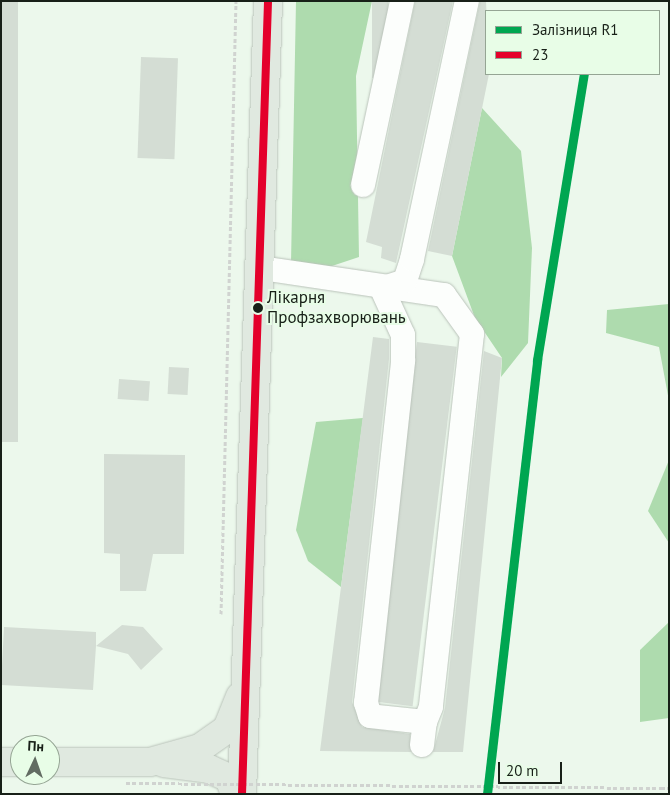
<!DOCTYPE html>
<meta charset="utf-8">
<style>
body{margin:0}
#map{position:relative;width:670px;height:795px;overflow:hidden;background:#ecf8ec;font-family:"PT Sans",sans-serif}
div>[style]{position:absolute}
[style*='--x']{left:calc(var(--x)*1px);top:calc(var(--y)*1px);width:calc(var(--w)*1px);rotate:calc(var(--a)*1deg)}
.forest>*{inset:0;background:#aedbae}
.building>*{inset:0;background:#d4ddd4;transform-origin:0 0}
.path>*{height:3px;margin-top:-1.5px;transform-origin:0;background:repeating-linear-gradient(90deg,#d0d3d0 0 4px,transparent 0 6.5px)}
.roads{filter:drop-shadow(0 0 1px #bac3ba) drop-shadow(0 0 1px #bac3ba)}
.minor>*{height:24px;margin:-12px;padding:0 12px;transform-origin:12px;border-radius:12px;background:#fcfefc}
.major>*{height:28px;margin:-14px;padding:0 14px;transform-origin:14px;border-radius:14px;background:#e0e9e0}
.path-bridge>*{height:3px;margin-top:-1.5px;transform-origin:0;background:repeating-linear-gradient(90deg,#d0d3d0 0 4px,transparent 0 6.5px)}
.bus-1>*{height:8px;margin:-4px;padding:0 4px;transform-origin:4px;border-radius:4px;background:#e4002b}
.rail-1>*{height:9px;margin:-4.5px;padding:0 4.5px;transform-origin:4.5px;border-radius:4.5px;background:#00a651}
.dots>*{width:14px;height:14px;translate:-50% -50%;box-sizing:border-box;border:2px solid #e8fde7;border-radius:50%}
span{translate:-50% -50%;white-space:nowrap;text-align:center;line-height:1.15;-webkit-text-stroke:4px #e8fde7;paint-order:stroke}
.bus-label{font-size:17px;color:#182018}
.left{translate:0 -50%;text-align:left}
.frame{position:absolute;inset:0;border:2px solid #182018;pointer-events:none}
.legend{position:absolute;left:485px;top:10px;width:175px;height:65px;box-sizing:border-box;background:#e8fde7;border:1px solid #95a594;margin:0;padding:6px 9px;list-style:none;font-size:15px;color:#182018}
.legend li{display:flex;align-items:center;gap:10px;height:25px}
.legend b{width:25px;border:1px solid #95a594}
.north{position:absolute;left:10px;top:735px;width:50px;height:50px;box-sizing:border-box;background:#e8fde7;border:1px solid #95a594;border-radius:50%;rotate:3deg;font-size:14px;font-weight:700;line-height:20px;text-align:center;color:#182018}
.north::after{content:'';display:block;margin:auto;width:18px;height:22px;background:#626c62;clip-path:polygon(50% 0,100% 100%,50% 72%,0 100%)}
.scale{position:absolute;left:498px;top:762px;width:64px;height:22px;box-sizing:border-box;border:2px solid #182018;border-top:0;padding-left:6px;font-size:15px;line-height:18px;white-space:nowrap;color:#182018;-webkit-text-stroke:4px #e8fde7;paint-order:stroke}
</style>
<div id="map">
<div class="forest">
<i style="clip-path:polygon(296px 1px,372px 1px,356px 76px,359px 257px,329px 267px,291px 263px)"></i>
<i style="clip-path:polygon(482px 108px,521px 151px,532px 248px,528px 343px,501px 377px,502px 358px,475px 318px,452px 256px)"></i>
<i style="clip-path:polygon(669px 304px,669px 401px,659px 347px,606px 333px,607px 310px)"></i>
<i style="clip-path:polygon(363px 418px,341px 587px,308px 561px,296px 530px,316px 422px)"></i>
<i style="clip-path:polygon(669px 460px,669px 543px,648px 511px)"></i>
<i style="clip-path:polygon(669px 622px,669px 718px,640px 722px,640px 650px)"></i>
</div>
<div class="building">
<i style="left:1px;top:1px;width:17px;height:441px"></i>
<i style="left:372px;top:1px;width:16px;height:77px"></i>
<i style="clip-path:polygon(415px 1px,453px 1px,396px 263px,381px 258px,382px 247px,366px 242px)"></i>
<i style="clip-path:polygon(480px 1px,486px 1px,489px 74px,452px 256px,428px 251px)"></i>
<i style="left:141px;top:57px;width:37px;height:101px;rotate:2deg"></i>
<i style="clip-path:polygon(373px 337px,389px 339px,389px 359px,352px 702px,362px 727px,410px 734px,411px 752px,320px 751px)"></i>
<i style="left:417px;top:342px;width:40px;height:362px;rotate:7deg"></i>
<i style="clip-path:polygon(484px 351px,502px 358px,463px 752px,433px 752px,445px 708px)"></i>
<i style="left:169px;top:367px;width:20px;height:27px;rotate:3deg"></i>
<i style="left:119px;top:379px;width:31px;height:20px;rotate:4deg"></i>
<i style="clip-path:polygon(104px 454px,185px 455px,184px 554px,153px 554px,146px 591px,120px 591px,120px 554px,104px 553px)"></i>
<i style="clip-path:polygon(122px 625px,143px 627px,163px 649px,141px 670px,128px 654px,96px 646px,93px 690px,1px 685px,4px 627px,96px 632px,96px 646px)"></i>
</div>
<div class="path">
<i style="--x:221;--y:614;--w:613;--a:-88.6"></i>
<i style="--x:661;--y:788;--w:8;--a:0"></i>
</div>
<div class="roads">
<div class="minor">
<i style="--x:363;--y:185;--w:188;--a:-78"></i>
<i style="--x:261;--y:268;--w:185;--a:8.4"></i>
<i style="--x:444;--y:295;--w:48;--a:54.3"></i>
<i style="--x:472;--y:334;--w:375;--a:96.3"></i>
<i style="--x:431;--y:707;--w:16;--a:112"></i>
<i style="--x:425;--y:722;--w:55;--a:-173.8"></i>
<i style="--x:370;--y:716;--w:14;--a:-107"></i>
<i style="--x:366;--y:703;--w:345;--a:-83.8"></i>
<i style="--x:403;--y:360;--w:25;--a:-90"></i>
<i style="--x:403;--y:335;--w:51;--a:-114.5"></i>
<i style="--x:384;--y:288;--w:22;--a:-18"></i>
<i style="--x:405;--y:281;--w:23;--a:-72"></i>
<i style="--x:412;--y:259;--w:264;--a:-78"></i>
<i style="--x:422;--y:745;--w:23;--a:-83"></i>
</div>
<div class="major">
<i style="--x:1;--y:762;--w:19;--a:0"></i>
<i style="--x:50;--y:762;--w:100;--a:0"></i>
<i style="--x:150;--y:762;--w:52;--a:-15.6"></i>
<i style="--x:200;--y:748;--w:33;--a:-35"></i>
<i style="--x:227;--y:729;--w:35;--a:-68"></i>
<i style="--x:164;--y:763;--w:45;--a:7.6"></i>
<i style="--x:209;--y:769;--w:22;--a:24"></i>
<i style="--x:229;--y:778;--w:17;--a:69"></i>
<i style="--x:242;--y:794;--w:793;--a:-88.12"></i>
</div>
</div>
<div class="path-bridge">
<i style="--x:126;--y:783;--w:535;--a:0.54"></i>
</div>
<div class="bus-1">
<i style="--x:242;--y:794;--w:793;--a:-88.12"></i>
</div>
<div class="rail-1">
<i style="--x:487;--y:794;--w:437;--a:-83.4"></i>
<i style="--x:537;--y:360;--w:290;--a:-80.7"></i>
</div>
<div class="dots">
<i style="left:258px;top:308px;background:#182018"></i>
</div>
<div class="bus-label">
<span class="left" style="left:267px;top:308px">Лікарня<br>Профзахворювань</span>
</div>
<div class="frame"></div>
<ul class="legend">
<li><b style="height:6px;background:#00a651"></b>Залізниця R1</li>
<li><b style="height:6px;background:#e4002b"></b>23</li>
</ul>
<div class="north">Пн</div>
<div class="scale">20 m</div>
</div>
